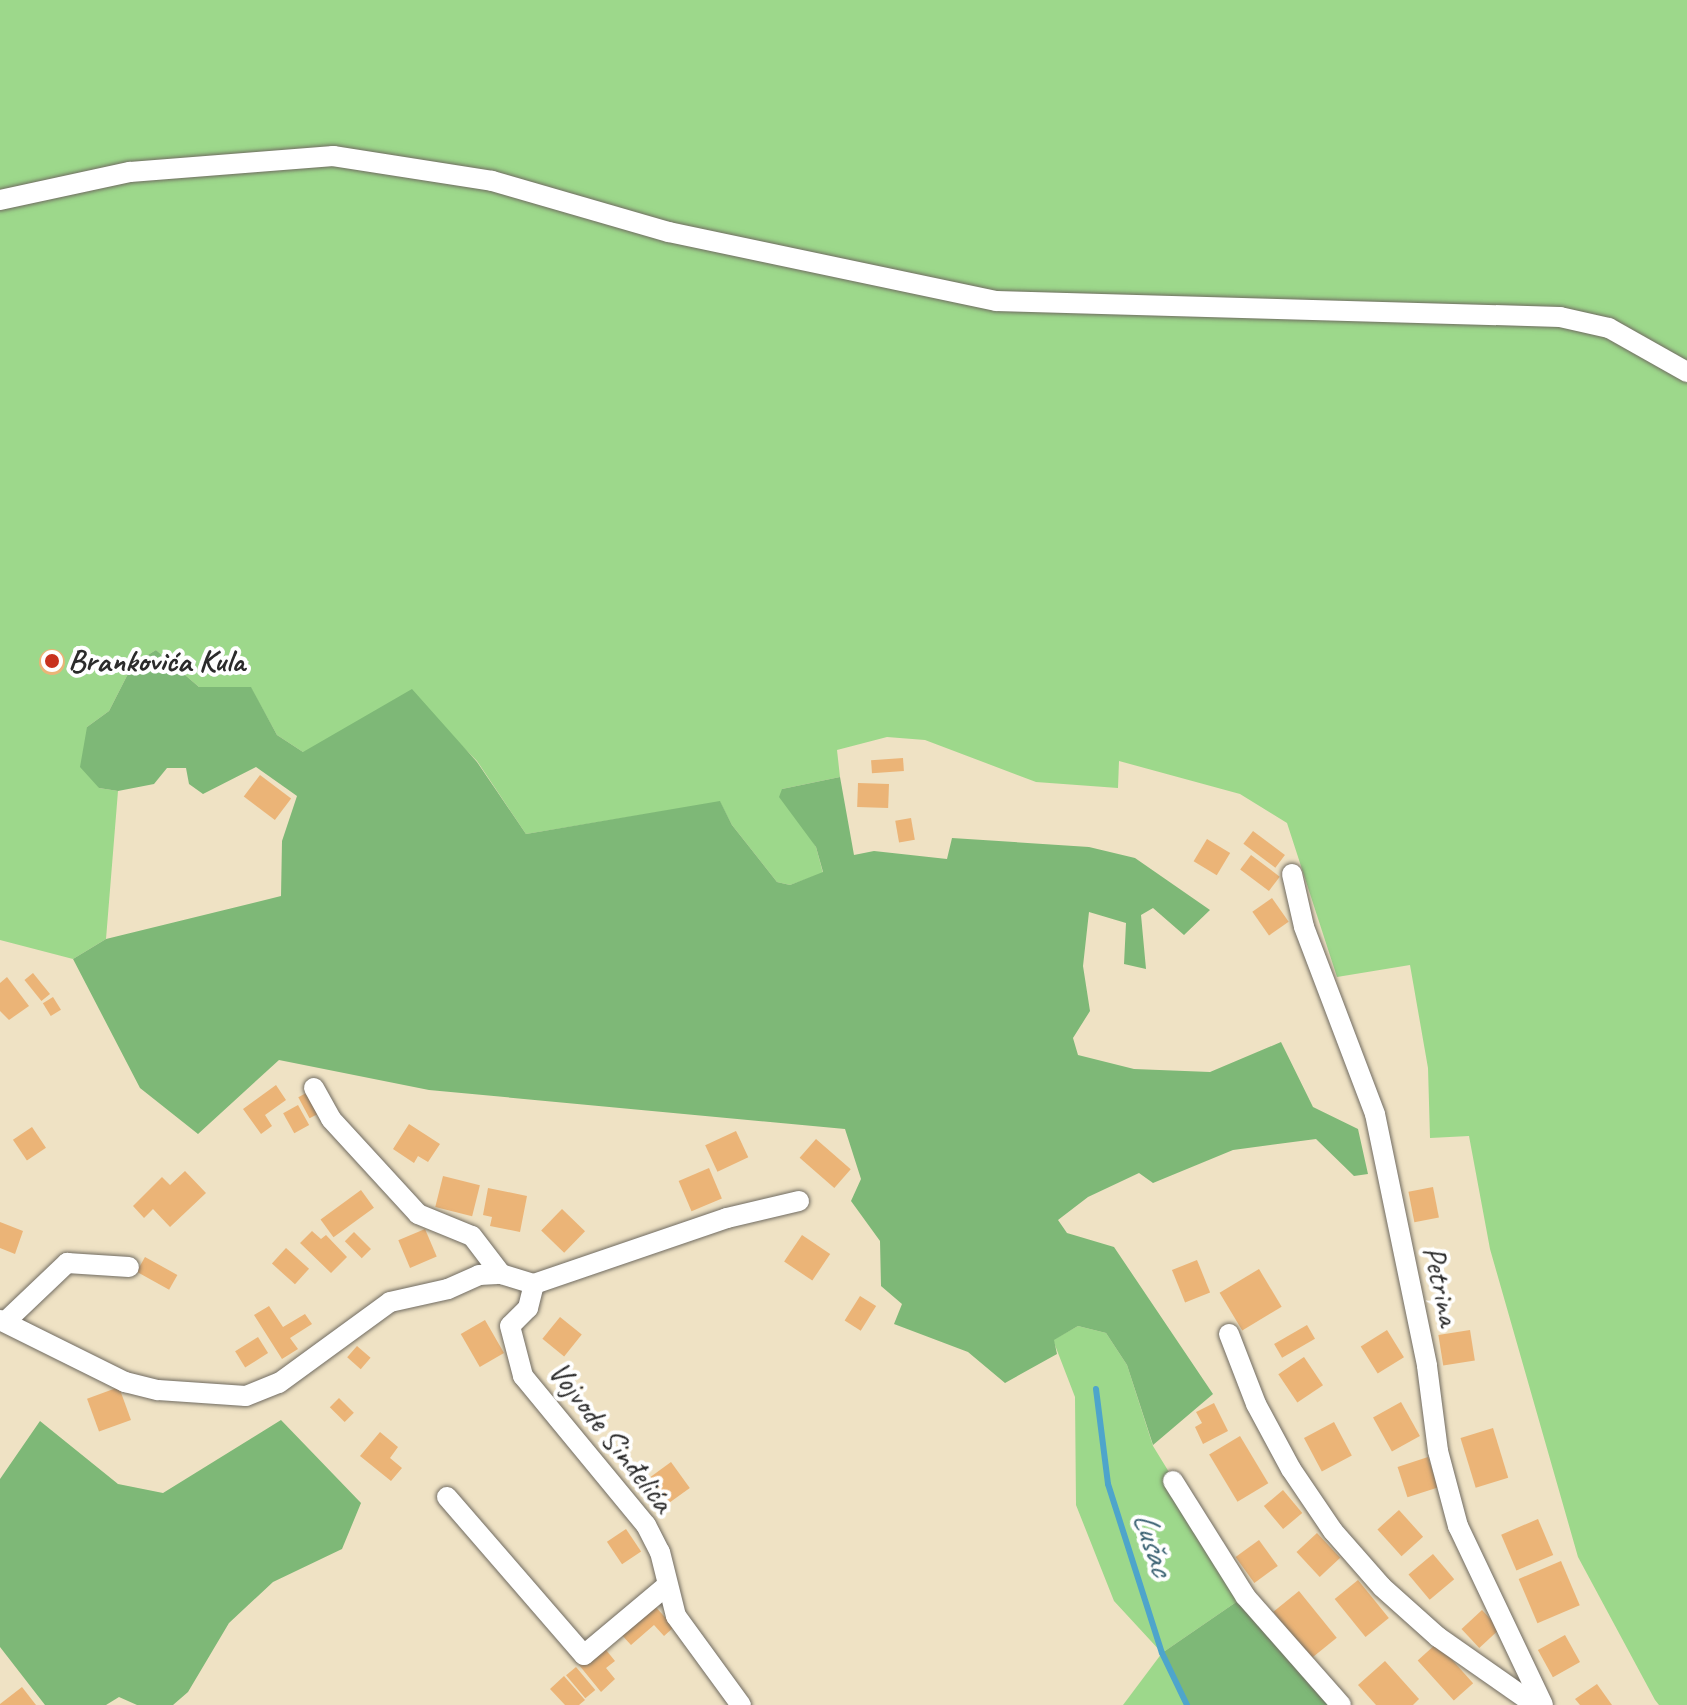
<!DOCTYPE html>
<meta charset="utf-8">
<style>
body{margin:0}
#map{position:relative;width:1687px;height:1705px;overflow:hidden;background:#efe2c4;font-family:Caveat,sans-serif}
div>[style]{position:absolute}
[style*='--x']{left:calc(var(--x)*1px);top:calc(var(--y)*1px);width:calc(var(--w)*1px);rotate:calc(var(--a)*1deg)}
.green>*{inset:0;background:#9dd88b}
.forest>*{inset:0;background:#7eb877}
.stream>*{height:6px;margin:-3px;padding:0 3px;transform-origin:3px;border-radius:3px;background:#4ea5cb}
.building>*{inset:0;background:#ebb477;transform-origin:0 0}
.round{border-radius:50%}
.roads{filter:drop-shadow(0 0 2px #706b61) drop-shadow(0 0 2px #706b61)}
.minor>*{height:20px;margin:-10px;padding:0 10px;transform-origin:10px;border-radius:10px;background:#fff}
.dots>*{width:22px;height:22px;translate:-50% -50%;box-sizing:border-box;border:4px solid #fff;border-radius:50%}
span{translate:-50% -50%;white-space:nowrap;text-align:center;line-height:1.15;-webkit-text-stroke:8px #fff;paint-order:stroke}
.poi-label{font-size:32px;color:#2b2b2b;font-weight:700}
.left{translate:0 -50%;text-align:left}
.street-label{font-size:32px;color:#2b2b2b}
.water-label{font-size:34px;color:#3b6273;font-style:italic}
</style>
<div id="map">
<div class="green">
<i style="clip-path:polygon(0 0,1687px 0,1687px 369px,1610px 326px,996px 298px,333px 153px,0 198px)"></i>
<i style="clip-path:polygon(333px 159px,491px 183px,996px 303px,1452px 317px,1608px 330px,1687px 375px,1687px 1705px,1659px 1705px,1655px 1700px,1578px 1557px,1490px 1249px,1469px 1136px,1430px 1138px,1428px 1068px,1410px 965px,1337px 977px,1287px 823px,1240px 794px,1119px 761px,1118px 788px,1036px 782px,925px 740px,887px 737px,837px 750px,840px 777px,782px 789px,816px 847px,823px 873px,790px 885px,777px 882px,732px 825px,720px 802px,526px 834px,477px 761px,453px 737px,303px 752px,277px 735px,251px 688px,199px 687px,156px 650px,133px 664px,109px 711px,87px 727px,99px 788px,118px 791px,106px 939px,73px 959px,0 940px,0 203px,130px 174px)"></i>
<i style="clip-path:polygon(1078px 1326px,1106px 1333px,1127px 1365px,1153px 1446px,1245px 1596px,1162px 1653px,1187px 1705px,1123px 1705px,1162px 1653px,1114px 1601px,1076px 1505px,1075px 1397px,1053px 1340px)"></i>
</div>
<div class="forest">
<i style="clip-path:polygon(156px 650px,199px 687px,251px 687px,277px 735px,303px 752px,412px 689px,477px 762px,526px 834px,720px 801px,732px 825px,777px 882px,790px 885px,823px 872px,816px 847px,779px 797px,782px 789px,840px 777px,854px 855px,874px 851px,947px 859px,952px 838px,1089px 847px,1135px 858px,1210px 910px,1184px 935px,1153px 908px,1141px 915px,1146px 969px,1124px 964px,1126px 923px,1089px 912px,1083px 966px,1090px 1011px,1073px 1038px,1078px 1055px,1134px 1069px,1210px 1072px,1281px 1042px,1313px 1107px,1358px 1129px,1368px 1174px,1354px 1176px,1316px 1139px,1233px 1150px,1153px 1183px,1139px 1173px,1088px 1197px,1058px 1220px,1067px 1233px,1114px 1247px,1213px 1394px,1153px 1445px,1127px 1365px,1106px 1333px,1078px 1326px,1054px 1340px,1057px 1354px,1005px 1383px,968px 1352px,894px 1324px,902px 1304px,881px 1286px,880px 1241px,851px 1201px,861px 1179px,845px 1129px,429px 1090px,279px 1060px,198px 1134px,140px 1088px,73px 959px,106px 939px,281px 896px,282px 841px,297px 796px,256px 767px,203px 794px,189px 784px,186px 768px,167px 768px,154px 784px,118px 791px,99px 788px,80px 767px,87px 727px,109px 711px,133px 664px)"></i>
<i style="clip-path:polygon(281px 1420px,361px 1503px,342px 1549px,273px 1582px,229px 1623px,188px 1692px,173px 1705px,137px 1705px,119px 1697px,106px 1705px,45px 1705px,0 1647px,0 1479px,40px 1421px,118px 1484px,163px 1493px)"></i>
<i style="clip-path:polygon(1245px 1596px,1341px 1705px,1187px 1705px,1162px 1653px)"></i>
</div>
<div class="stream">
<i style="--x:1096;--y:1389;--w:96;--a:82.8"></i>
<i style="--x:1108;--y:1484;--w:177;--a:72.3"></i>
<i style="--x:1162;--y:1653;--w:58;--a:64.3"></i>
</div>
<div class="building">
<i class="round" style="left:39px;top:649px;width:26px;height:26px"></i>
<i style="left:903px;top:758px;width:13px;height:32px;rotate:86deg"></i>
<i style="left:260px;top:775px;width:39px;height:27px;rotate:37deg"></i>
<i style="left:858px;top:783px;width:31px;height:24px;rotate:2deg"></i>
<i style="left:911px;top:818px;width:22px;height:16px;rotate:80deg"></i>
<i style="left:1253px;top:831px;width:40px;height:16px;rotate:37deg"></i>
<i style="left:1207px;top:839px;width:27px;height:26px;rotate:31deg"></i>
<i style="left:1251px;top:855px;width:36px;height:18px;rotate:37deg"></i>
<i style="left:1272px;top:898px;width:29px;height:24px;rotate:55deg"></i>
<i style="left:33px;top:973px;width:27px;height:11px;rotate:51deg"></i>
<i style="clip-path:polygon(7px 977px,29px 1006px,9px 1020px,0 1011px,0 983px)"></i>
<i style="left:53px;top:997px;width:15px;height:12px;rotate:58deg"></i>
<i style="clip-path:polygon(276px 1085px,286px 1100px,265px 1115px,272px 1126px,261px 1134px,243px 1109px)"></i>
<i style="left:308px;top:1092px;width:24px;height:11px;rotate:62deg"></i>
<i style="left:298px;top:1105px;width:23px;height:17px;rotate:61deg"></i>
<i style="clip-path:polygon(409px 1124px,440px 1144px,428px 1162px,418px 1156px,414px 1163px,393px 1149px)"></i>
<i style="left:32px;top:1127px;width:25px;height:23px;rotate:56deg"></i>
<i style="left:736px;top:1131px;width:29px;height:34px;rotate:65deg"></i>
<i style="left:816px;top:1139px;width:46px;height:25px;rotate:41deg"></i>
<i style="left:709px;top:1168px;width:33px;height:33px;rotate:67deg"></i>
<i style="clip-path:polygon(185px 1171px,206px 1193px,170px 1227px,153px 1209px,144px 1218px,133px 1206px,162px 1177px,170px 1185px)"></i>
<i style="left:443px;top:1176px;width:38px;height:32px;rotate:14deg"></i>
<i style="left:1433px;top:1187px;width:31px;height:25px;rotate:79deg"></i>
<i style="clip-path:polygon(488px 1188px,527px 1196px,520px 1232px,490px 1226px,492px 1217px,483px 1215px)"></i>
<i style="left:361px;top:1190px;width:22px;height:50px;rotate:54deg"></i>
<i style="left:562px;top:1209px;width:32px;height:30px;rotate:44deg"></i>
<i style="clip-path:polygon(0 1222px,23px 1231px,15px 1254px,0 1248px)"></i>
<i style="left:425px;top:1229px;width:30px;height:29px;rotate:67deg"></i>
<i style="clip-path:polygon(312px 1231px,321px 1239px,326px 1235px,347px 1257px,331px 1273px,300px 1243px)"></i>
<i style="left:354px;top:1232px;width:24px;height:13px;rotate:45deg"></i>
<i style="left:802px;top:1235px;width:34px;height:32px;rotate:34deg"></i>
<i style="left:286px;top:1248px;width:31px;height:21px;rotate:42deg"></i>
<i style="left:145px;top:1257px;width:37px;height:17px;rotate:29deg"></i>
<i style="left:1197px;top:1260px;width:35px;height:27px;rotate:68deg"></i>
<i style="left:1259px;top:1269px;width:44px;height:46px;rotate:59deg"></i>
<i style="left:860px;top:1296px;width:19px;height:29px;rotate:32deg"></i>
<i style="clip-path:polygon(269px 1306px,283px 1327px,305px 1314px,312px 1324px,290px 1338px,298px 1349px,282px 1359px,254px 1315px)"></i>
<i style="left:560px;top:1317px;width:28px;height:28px;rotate:39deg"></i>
<i style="left:485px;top:1320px;width:38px;height:28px;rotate:60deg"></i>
<i style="left:1307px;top:1325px;width:16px;height:38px;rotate:60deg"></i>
<i style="left:1387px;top:1330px;width:32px;height:31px;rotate:58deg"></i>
<i style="left:1470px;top:1330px;width:31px;height:32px;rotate:81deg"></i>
<i style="left:258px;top:1337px;width:19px;height:27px;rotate:58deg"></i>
<i style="left:357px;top:1346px;width:18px;height:15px;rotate:41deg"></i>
<i style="left:1304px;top:1357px;width:34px;height:31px;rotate:56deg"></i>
<i style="left:119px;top:1387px;width:35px;height:34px;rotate:70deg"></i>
<i style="left:339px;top:1398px;width:21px;height:13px;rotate:45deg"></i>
<i style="left:1401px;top:1402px;width:39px;height:32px;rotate:61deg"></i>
<i style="clip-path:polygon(1214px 1403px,1228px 1431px,1203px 1444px,1195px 1427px,1202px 1423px,1196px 1412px)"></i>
<i style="left:1334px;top:1422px;width:38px;height:34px;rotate:62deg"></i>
<i style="left:1493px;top:1428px;width:52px;height:34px;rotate:73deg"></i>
<i style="clip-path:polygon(380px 1432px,398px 1447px,390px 1458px,402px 1468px,391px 1481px,360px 1456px)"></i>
<i style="left:1240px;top:1436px;width:55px;height:36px;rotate:59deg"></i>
<i style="left:1428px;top:1457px;width:32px;height:32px;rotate:72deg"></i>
<i style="left:671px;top:1462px;width:32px;height:25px;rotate:54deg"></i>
<i style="left:1283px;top:1490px;width:30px;height:25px;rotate:50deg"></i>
<i style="left:1399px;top:1510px;width:36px;height:29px;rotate:48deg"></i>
<i style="left:1538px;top:1519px;width:39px;height:40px;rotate:67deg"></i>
<i style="left:626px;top:1529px;width:27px;height:23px;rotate:56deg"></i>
<i style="left:1317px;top:1533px;width:34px;height:28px;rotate:47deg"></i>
<i style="left:1259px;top:1540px;width:32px;height:29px;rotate:54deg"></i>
<i style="left:1433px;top:1554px;width:33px;height:32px;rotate:50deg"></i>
<i style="left:1561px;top:1561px;width:48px;height:46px;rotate:67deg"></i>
<i style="left:1358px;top:1580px;width:49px;height:30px;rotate:51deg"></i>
<i style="left:1299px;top:1591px;width:60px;height:33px;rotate:51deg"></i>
<i style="clip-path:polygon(652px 1603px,674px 1627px,664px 1636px,654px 1625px,631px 1645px,619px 1632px)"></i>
<i style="left:1482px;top:1610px;width:26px;height:28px;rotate:47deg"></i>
<i style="left:1565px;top:1635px;width:31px;height:31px;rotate:61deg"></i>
<i style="left:1437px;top:1643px;width:54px;height:26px;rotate:48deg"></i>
<i style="clip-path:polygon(602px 1645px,615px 1661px,606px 1668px,615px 1679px,601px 1692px,579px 1665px)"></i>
<i style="clip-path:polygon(1385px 1661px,1419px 1699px,1413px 1705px,1376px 1705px,1358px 1685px)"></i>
<i style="left:576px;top:1667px;width:30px;height:13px;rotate:50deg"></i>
<i style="clip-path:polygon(564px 1676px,585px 1700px,579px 1705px,565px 1705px,550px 1689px)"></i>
<i style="clip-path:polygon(1597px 1684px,1612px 1705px,1580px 1705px,1575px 1699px)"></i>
<i style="clip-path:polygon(22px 1687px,36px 1705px,0 1705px,0 1704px)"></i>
</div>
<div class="roads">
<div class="minor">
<i style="--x:0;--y:200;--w:133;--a:-12.2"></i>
<i style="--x:130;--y:172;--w:204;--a:-4.5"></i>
<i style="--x:333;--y:156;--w:161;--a:8.9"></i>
<i style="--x:492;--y:181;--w:184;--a:16.1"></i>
<i style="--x:669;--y:232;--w:334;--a:11.9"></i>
<i style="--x:996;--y:301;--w:564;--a:1.62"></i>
<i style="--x:1560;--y:317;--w:50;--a:12.7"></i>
<i style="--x:1609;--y:328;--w:90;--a:29.4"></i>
<i style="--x:1292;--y:874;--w:54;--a:77.2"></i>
<i style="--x:1304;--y:927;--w:200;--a:69.2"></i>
<i style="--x:1375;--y:1114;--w:257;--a:78.3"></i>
<i style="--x:1427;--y:1366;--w:86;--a:82.6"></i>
<i style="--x:1438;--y:1451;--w:78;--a:75.1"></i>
<i style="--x:1458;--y:1526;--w:198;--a:64.6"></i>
<i style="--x:314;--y:1088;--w:35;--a:61"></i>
<i style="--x:331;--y:1119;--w:129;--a:47.5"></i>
<i style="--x:418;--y:1214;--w:58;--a:22.2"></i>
<i style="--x:472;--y:1236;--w:48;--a:52.7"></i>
<i style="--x:534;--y:1284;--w:25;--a:104"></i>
<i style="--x:528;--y:1308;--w:25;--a:135"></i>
<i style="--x:510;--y:1326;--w:52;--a:75.4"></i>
<i style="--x:523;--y:1376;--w:193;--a:50.5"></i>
<i style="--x:646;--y:1525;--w:30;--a:63"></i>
<i style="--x:660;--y:1552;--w:66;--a:76"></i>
<i style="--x:676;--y:1616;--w:110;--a:53.9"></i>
<i style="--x:0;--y:1320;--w:140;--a:26.4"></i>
<i style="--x:125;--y:1382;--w:34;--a:14"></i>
<i style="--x:158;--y:1390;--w:88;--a:3.9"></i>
<i style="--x:246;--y:1396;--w:35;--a:-22"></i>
<i style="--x:279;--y:1383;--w:137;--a:-36.1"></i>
<i style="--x:390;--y:1302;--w:59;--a:-12.6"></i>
<i style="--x:448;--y:1289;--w:34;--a:-24"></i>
<i style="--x:479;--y:1275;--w:22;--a:-3"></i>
<i style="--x:501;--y:1274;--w:34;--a:17"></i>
<i style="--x:534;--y:1284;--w:204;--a:-18.9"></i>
<i style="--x:727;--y:1218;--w:74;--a:-13.3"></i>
<i style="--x:5;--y:1322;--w:86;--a:-43.6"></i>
<i style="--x:67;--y:1263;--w:62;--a:3.7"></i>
<i style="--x:1229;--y:1334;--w:75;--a:68.9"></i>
<i style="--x:1256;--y:1404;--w:74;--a:61.7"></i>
<i style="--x:1291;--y:1469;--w:75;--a:55.9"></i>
<i style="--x:1333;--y:1531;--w:74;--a:48.8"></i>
<i style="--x:1382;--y:1587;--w:75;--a:41.8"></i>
<i style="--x:1438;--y:1637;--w:118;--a:35"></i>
<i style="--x:1173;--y:1481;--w:136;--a:57.9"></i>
<i style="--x:1245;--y:1596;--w:145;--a:48.6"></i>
<i style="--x:447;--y:1497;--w:209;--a:49.1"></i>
<i style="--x:584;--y:1655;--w:106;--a:-40"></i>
</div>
</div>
<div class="dots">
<i style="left:52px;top:661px;background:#c8321e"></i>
</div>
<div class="poi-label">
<span class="left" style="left:68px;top:661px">Brankovića Kula</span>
</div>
<div class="street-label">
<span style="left:1441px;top:1286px;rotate:78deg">Petrina</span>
<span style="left:611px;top:1437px;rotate:52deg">Vojvode Sinđelića</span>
</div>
<div class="water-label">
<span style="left:1154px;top:1543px;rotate:72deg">Lušac</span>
</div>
</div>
